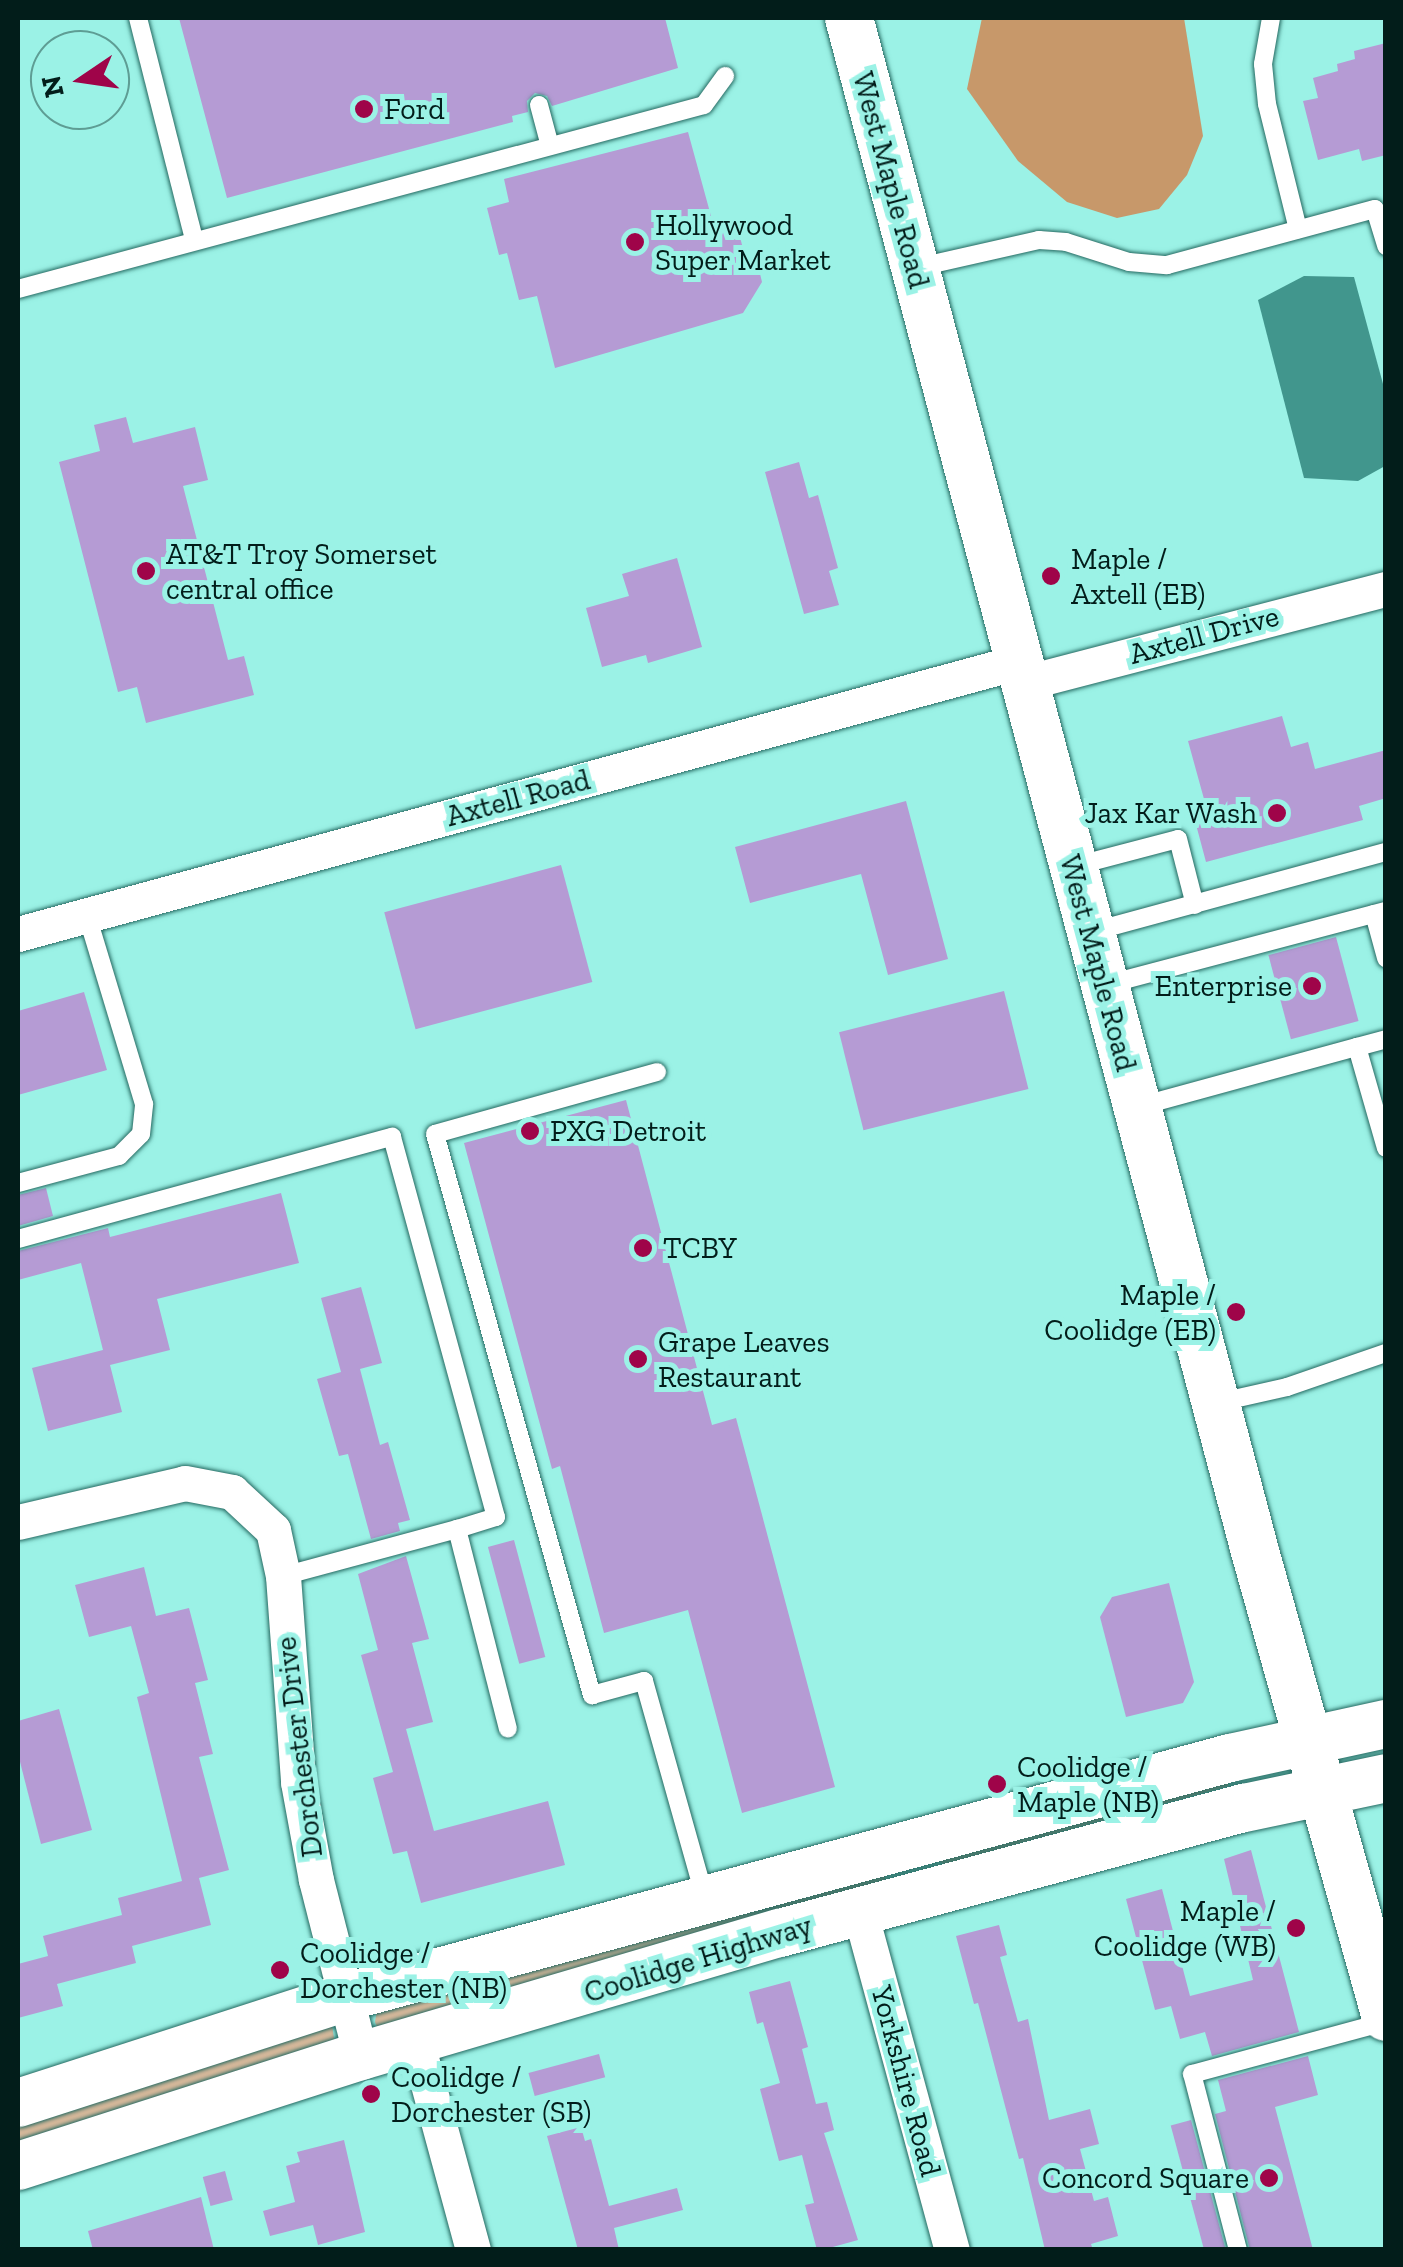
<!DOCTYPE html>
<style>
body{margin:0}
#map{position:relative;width:1403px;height:2267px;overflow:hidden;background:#9bf2e6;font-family:"Zilla Slab",serif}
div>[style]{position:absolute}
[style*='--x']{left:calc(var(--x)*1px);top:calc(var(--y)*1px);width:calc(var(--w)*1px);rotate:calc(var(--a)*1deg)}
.green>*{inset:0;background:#daba9c}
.forest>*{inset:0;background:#c7986a}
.water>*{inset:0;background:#41968d}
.building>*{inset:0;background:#b59bd4;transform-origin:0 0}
.roads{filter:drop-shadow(0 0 2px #256961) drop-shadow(0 0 2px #256961)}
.lane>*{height:18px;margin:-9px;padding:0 9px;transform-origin:9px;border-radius:9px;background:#fff}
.street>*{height:35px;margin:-17.5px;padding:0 17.5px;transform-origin:17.5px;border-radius:17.5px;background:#fff}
.secondary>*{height:48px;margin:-24px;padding:0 24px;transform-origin:24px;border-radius:24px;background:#fff}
.dots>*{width:28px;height:28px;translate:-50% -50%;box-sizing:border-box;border:5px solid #9bf2e6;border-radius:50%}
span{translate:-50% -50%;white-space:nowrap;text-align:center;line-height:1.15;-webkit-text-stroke:10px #9bf2e6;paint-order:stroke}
.poi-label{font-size:30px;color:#021d1a}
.left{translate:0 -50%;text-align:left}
.right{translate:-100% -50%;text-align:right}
.street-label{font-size:30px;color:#021d1a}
.frame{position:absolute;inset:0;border:20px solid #021d1a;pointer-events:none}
.north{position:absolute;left:30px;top:30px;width:100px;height:100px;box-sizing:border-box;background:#9bf2e6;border:2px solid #5e9d94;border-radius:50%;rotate:257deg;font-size:28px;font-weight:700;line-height:40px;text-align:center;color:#021d1a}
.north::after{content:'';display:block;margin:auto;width:35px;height:45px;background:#9f0449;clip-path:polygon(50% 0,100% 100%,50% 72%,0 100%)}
</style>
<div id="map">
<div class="green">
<i style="clip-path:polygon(1228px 1783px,1228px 1786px,944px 1864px,937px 1860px)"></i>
<i style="clip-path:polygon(885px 1871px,885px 1882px,377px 2027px,375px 2022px,377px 2009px)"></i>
<i style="clip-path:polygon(332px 2025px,335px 2044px,18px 2149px,18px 2121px)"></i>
</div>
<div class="forest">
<i style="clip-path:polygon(982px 18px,1184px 18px,1203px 136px,1187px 175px,1159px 209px,1117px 218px,1067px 202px,1018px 161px,967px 89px)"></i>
</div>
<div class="water">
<i style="clip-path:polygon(1304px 276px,1354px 277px,1386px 395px,1385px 466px,1358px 481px,1304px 478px,1258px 300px)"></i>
</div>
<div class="building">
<i style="clip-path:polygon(179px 18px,665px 18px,678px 68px,552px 106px,547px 96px,535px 93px,527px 101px,528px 112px,512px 116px,513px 122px,227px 198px)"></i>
<i style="clip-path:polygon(1386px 43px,1386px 155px,1362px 161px,1359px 149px,1318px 160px,1303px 101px,1318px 98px,1313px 78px,1338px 71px,1337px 64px,1355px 59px,1354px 51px)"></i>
<i style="clip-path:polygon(688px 132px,714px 227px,736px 222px,746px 260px,756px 257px,762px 282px,743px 313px,555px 368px,537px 296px,519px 300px,507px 253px,499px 255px,487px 208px,509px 202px,504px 179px)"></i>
<i style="clip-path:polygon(126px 417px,133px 443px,195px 427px,208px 480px,183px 486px,228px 660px,244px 656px,254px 695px,146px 723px,137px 687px,118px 692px,59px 462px,100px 451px,94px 425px)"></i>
<i style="clip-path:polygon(799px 462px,809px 498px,818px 495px,838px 568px,829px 571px,839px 605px,804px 614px,765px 472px)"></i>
<i style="clip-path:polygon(677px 558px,702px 647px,648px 663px,646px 655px,602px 667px,586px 608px,629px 596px,622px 574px)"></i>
<i style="clip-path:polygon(1282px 716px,1291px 747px,1308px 742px,1315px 769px,1386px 750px,1386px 798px,1359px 806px,1363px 820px,1206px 862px,1190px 802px,1204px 799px,1188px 741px)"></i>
<i style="clip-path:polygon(906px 801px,948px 959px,888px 975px,861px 874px,750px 903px,735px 847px)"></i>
<i style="left:561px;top:865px;width:121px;height:183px;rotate:75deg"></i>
<i style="left:1336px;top:937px;width:87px;height:70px;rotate:75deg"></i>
<i style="left:1004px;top:991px;width:101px;height:170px;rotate:76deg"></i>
<i style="clip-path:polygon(84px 992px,107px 1070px,18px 1095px,18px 1011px)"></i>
<i style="clip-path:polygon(626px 1100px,712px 1425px,736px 1418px,835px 1787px,742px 1813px,688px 1610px,604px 1633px,560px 1466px,552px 1469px,464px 1143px)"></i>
<i style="clip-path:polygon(46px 1188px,53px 1216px,18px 1226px,18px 1195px)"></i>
<i style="clip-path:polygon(281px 1193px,299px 1263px,157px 1299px,170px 1350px,110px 1365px,122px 1412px,48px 1431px,32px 1368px,103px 1350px,81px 1263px,18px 1280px,18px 1251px,108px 1228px,110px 1237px)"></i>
<i style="clip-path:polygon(361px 1287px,382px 1363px,360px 1369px,380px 1445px,388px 1442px,410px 1520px,398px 1523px,400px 1531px,371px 1539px,348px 1454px,339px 1456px,317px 1379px,341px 1372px,321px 1298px)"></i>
<i style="left:514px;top:1540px;width:121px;height:27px;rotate:75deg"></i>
<i style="clip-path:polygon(406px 1556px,429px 1639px,412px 1643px,433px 1722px,406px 1729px,434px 1831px,548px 1801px,565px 1865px,421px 1903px,407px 1851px,393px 1854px,373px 1778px,393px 1772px,361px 1655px,378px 1650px,358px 1574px)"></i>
<i style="clip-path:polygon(144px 1567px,156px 1616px,189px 1608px,208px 1680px,195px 1683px,213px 1754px,199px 1757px,229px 1870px,199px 1878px,211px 1925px,132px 1946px,136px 1963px,57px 1984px,63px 2006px,18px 2018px,18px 1964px,48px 1956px,43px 1936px,122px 1915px,118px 1898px,182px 1881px,137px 1697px,149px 1693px,131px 1626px,89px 1637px,75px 1585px)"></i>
<i style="clip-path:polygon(1169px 1583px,1194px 1682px,1183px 1703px,1126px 1717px,1100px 1617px,1112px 1597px)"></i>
<i style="clip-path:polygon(59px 1709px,92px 1830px,41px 1844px,18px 1754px,18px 1721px)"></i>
<i style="clip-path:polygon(1251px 1850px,1299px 2032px,1212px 2056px,1205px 2032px,1180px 2039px,1171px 2006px,1155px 2010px,1126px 1899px,1162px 1889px,1190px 1996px,1253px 1980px,1224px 1859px)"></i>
<i style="clip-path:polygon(999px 1925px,1007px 1955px,1000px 1957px,1018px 2022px,1028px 2019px,1049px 2120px,1090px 2109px,1099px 2144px,1080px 2149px,1094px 2201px,1108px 2197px,1118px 2236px,1091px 2244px,1093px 2250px,1045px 2250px,1023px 2158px,1019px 2159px,978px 2003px,974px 2004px,956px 1936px)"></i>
<i style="clip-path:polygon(790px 1981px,808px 2047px,802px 2049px,816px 2104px,827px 2102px,834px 2130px,824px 2133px,858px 2240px,822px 2250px,817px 2250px,805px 2205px,814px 2203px,802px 2155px,779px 2161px,760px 2089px,780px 2083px,763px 2022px,757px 2024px,749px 1992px)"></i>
<i style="left:599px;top:2054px;width:24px;height:73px;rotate:75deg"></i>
<i style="clip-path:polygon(1308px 2056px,1318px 2095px,1275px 2107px,1313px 2250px,1250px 2250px,1215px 2114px,1226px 2111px,1218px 2080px)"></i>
<i style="left:1191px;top:2120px;width:134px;height:21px;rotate:75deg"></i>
<i style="clip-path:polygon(581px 2127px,585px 2141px,591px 2139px,609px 2206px,677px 2188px,683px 2210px,614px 2228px,619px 2250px,578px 2250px,547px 2136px)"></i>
<i style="clip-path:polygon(344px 2140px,365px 2232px,318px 2245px,313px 2225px,270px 2236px,263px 2211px,295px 2202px,286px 2166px,300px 2162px,297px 2152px)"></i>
<i style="left:225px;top:2171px;width:30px;height:23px;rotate:75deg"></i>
<i style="clip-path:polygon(201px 2197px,214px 2250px,93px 2250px,88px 2231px)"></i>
</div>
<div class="roads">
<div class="lane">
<i style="--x:138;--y:18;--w:228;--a:75.8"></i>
<i style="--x:1271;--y:18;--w:47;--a:99.9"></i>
<i style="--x:1263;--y:64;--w:40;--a:84.3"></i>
<i style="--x:1267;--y:104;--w:129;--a:76.1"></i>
<i style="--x:539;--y:105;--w:42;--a:75"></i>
<i style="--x:915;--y:268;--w:127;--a:-12.7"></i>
<i style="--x:1039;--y:240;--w:27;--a:4"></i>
<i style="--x:1066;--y:242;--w:66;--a:17.6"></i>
<i style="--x:1129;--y:262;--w:38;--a:5"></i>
<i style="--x:1167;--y:265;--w:215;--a:-15.1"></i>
<i style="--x:1375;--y:209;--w:39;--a:73"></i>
<i style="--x:18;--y:289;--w:710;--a:-15.01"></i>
<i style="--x:704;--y:105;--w:36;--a:-54"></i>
<i style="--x:1075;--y:866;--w:106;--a:-14.7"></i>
<i style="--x:1178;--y:839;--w:68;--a:75.6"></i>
<i style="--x:1374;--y:914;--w:46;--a:74.7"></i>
<i style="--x:1091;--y:932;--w:306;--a:-15.2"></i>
<i style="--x:1105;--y:985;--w:291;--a:-14.8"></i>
<i style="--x:1357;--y:1047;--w:30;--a:-15"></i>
<i style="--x:657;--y:1072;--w:230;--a:164.4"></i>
<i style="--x:435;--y:1134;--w:583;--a:74.37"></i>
<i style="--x:592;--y:1695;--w:54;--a:-15.1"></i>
<i style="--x:644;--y:1681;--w:225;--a:74.3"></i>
<i style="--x:1137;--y:1107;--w:228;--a:-15.3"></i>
<i style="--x:1357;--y:1047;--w:105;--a:74"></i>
<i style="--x:18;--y:1183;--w:105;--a:-15"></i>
<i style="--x:119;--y:1156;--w:31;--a:-45"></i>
<i style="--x:141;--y:1134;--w:30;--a:-84"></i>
<i style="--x:144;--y:1104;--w:197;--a:-106.8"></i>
<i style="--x:18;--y:1239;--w:388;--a:-15.3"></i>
<i style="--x:392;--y:1137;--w:394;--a:74.7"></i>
<i style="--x:496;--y:1517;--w:41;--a:162.9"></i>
<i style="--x:457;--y:1529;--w:206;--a:75.7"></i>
<i style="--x:1216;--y:1403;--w:73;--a:-12.7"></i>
<i style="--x:1287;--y:1387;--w:105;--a:-19"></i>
<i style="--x:283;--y:1576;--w:180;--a:-15.1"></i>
<i style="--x:1238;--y:2250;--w:182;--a:-104.6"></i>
<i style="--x:1192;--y:2074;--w:200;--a:-15.1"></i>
</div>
<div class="street">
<i style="--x:1024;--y:683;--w:374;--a:-14.6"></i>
<i style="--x:18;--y:934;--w:1036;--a:-15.22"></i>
<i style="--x:18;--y:1522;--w:171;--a:-13.1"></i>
<i style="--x:185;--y:1483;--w:48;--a:10.8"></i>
<i style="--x:232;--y:1492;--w:56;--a:42.8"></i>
<i style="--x:273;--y:1530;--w:47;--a:77.7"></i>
<i style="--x:283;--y:1576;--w:207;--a:85.8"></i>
<i style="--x:298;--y:1782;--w:100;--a:79.6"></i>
<i style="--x:316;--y:1880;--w:182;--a:75.7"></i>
<i style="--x:860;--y:1912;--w:350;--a:74.8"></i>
<i style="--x:416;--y:2040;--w:218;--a:74.8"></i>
</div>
<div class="secondary">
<i style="--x:849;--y:18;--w:1583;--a:75.17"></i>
<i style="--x:1254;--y:1548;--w:487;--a:74.3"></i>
<i style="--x:18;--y:2103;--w:345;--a:-17.9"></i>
<i style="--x:346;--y:1997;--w:916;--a:-15.13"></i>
<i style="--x:1230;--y:1758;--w:160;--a:-12.3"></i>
<i style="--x:18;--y:2166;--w:360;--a:-17.8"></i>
<i style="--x:361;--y:2056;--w:437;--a:-16.4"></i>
<i style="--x:780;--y:1933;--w:481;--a:-15.1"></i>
<i style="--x:1244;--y:1808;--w:145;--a:-11.9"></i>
</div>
</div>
<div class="dots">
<i style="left:364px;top:109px;background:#9f0449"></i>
<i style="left:635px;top:242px;background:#9f0449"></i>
<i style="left:146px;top:571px;background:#9f0449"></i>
<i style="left:1051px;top:576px;background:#9f0449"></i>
<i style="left:1277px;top:813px;background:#9f0449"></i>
<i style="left:1312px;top:986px;background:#9f0449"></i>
<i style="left:530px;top:1131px;background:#9f0449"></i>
<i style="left:643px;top:1248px;background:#9f0449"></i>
<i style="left:1236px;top:1312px;background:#9f0449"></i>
<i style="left:638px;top:1359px;background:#9f0449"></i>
<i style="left:997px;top:1784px;background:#9f0449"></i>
<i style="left:1296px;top:1928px;background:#9f0449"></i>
<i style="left:280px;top:1970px;background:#9f0449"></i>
<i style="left:371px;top:2094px;background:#9f0449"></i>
<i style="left:1269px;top:2178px;background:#9f0449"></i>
</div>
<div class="poi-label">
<span class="left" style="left:384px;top:109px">Ford</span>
<span class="left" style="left:655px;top:242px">Hollywood<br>Super Market</span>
<span class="left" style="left:166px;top:571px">AT&amp;T Troy Somerset<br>central office</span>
<span class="left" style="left:1071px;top:576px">Maple /<br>Axtell (EB)</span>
<span class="right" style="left:1257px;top:813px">Jax Kar Wash</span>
<span class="right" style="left:1292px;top:986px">Enterprise</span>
<span class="left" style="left:550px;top:1131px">PXG Detroit</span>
<span class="left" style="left:663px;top:1248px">TCBY</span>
<span class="right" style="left:1216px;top:1312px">Maple /<br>Coolidge (EB)</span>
<span class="left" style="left:658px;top:1359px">Grape Leaves<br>Restaurant</span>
<span class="left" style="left:1017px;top:1784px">Coolidge /<br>Maple (NB)</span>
<span class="right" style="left:1276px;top:1928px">Maple /<br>Coolidge (WB)</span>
<span class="left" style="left:300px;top:1970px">Coolidge /<br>Dorchester (NB)</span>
<span class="left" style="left:391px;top:2094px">Coolidge /<br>Dorchester (SB)</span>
<span class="right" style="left:1249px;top:2178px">Concord Square</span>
</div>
<div class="street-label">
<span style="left:891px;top:180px;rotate:75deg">West Maple Road</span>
<span style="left:1204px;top:635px;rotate:-15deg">Axtell Drive</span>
<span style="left:518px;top:798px;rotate:-15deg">Axtell Road</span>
<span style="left:1098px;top:963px;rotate:75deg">West Maple Road</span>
<span style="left:299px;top:1747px;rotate:-97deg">Dorchester Drive</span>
<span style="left:698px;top:1959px;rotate:-17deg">Coolidge Highway</span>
<span style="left:906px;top:2081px;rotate:75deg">Yorkshire Road</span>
</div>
<div class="frame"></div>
<div class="north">N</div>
</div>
